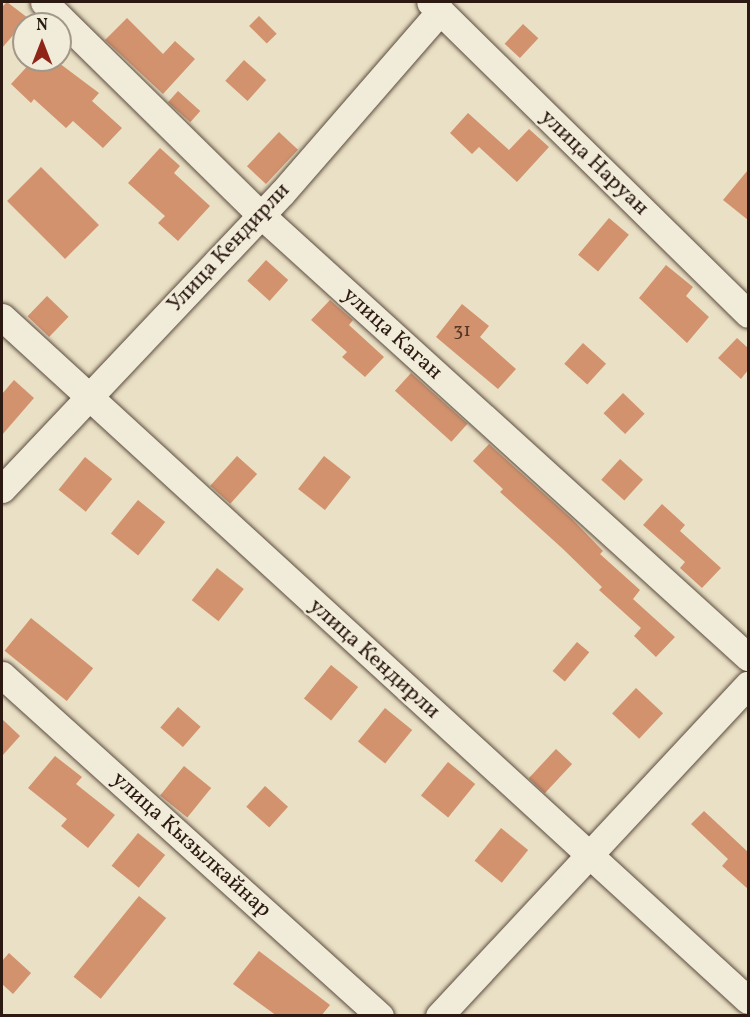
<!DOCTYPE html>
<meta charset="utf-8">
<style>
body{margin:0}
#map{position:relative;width:750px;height:1017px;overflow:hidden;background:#eae0c5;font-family:Vollkorn,serif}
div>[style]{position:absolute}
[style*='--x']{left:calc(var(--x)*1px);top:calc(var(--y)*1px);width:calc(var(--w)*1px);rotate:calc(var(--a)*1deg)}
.building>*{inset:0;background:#d2926e;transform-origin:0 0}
.roads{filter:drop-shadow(0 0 2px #5c4c3f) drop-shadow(0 0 2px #5c4c3f)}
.minor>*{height:27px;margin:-13.5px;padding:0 13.5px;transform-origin:13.5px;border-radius:13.5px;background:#f1ebd9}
span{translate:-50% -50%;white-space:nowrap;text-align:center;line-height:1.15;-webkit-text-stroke:4.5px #f1ebd9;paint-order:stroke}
.number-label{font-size:20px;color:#563829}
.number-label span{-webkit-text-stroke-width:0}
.street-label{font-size:22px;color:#2c1a12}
.frame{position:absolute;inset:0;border:3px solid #2c1a12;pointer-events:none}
.north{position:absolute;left:12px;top:12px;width:60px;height:60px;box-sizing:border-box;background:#f1ebd9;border:2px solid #a29789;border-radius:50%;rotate:0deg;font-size:16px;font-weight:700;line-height:24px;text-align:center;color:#2c1a12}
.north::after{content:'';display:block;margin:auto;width:21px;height:27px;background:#8f2418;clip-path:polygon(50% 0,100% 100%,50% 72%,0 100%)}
</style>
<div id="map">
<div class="building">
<i style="clip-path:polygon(7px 2px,28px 18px,2px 48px,2px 7px)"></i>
<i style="left:259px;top:16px;width:25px;height:14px;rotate:45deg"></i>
<i style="clip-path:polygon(127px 18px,163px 54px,175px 41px,195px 59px,163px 94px,105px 40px)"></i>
<i style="left:523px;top:24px;width:21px;height:27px;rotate:43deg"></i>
<i style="clip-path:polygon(33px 60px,55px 60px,99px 93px,92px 101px,122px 128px,103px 148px,73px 121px,66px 128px,34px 99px,31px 103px,11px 84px)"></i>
<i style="left:244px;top:60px;width:30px;height:28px;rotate:42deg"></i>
<i style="left:178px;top:91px;width:30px;height:15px;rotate:42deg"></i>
<i style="clip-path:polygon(468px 113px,509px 150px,529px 129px,549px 147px,517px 182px,479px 147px,472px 154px,450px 133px)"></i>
<i style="left:279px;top:132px;width:26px;height:47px;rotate:43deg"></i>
<i style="clip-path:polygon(160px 148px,180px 166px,174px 173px,210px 206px,178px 241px,158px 223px,165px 216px,128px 183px)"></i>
<i style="left:41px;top:167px;width:82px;height:48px;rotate:45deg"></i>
<i style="clip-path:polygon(748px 170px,748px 220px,723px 200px)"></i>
<i style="left:609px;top:218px;width:26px;height:48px;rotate:40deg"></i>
<i style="left:266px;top:260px;width:30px;height:28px;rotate:42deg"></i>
<i style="clip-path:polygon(666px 265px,693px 287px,686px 296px,709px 317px,687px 343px,639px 298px)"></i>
<i style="left:47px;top:296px;width:30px;height:28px;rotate:44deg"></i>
<i style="clip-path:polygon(330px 300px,353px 320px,349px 325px,384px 357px,365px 377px,342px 357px,347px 352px,311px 320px)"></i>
<i style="clip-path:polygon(462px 304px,489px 326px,480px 337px,516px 369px,498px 389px,436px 337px)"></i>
<i style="clip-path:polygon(737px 338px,748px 348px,748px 370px,741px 379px,718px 358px)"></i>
<i style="left:583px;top:343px;width:31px;height:28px;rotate:42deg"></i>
<i style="left:411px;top:373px;width:76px;height:24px;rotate:42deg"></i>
<i style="clip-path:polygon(14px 380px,34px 398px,2px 435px,2px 394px)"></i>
<i style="left:623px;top:393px;width:30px;height:28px;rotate:44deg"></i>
<i style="clip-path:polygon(489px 444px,572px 519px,603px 551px,600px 554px,640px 590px,633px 599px,675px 637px,656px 657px,634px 636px,641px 628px,599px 590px,602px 587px,563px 549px,500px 492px,503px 489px,473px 461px)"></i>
<i style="left:237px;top:456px;width:27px;height:40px;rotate:42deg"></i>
<i style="left:324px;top:456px;width:34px;height:42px;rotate:38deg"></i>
<i style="left:85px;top:457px;width:35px;height:42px;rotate:39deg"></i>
<i style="left:620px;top:459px;width:31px;height:28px;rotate:42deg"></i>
<i style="left:138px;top:500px;width:35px;height:43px;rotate:39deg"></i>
<i style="clip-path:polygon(662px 504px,685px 525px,680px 531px,721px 568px,702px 588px,680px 568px,685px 562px,643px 525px)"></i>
<i style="left:217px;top:568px;width:34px;height:41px;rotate:38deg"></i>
<i style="left:31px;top:618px;width:80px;height:42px;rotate:39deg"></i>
<i style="left:577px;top:642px;width:16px;height:38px;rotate:40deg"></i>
<i style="left:331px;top:665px;width:35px;height:43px;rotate:39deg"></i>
<i style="left:636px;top:688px;width:37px;height:35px;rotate:43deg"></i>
<i style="left:178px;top:707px;width:30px;height:27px;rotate:41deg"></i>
<i style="left:385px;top:708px;width:35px;height:43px;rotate:39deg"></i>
<i style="clip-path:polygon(2px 719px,20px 736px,2px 756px)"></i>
<i style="left:556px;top:749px;width:22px;height:40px;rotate:43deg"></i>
<i style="clip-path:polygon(55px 756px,82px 777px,76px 784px,115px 815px,88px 848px,61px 826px,67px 819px,28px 788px)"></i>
<i style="left:448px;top:762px;width:35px;height:43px;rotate:39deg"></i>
<i style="left:184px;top:766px;width:35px;height:38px;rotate:39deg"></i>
<i style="left:265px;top:786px;width:31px;height:28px;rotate:42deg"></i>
<i style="clip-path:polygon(704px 811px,748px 852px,748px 889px,722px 866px,728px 859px,691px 824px)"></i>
<i style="left:501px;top:828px;width:35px;height:42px;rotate:39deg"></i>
<i style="left:138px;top:833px;width:35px;height:42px;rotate:39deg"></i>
<i style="left:139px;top:896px;width:35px;height:104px;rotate:39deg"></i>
<i style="clip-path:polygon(259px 951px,330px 1005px,321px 1016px,277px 1016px,233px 984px)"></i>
<i style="clip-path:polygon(9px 953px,31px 973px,13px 994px,2px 984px,2px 961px)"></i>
</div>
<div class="roads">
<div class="minor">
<i style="--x:44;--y:2;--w:304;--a:44.5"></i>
<i style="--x:261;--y:215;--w:658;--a:42.23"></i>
<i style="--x:440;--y:11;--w:432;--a:44.5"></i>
<i style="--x:2;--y:317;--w:1011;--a:42.48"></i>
<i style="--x:2;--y:489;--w:407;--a:-46.6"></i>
<i style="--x:282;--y:193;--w:241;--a:-49"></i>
<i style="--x:440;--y:11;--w:13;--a:-138"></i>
<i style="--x:2;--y:675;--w:509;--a:42.05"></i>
<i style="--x:439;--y:1016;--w:453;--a:-47"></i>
</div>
</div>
<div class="number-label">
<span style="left:462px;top:331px">31</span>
</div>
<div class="street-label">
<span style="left:594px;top:163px;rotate:44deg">улица Наруан</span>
<span style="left:229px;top:248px;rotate:-47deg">Улица Кендирли</span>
<span style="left:392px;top:334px;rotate:42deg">улица Каган</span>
<span style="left:374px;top:659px;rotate:42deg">улица Кендирли</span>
<span style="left:191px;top:845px;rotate:42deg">улица Кызылкайнар</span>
</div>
<div class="frame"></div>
<div class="north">N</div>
</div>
